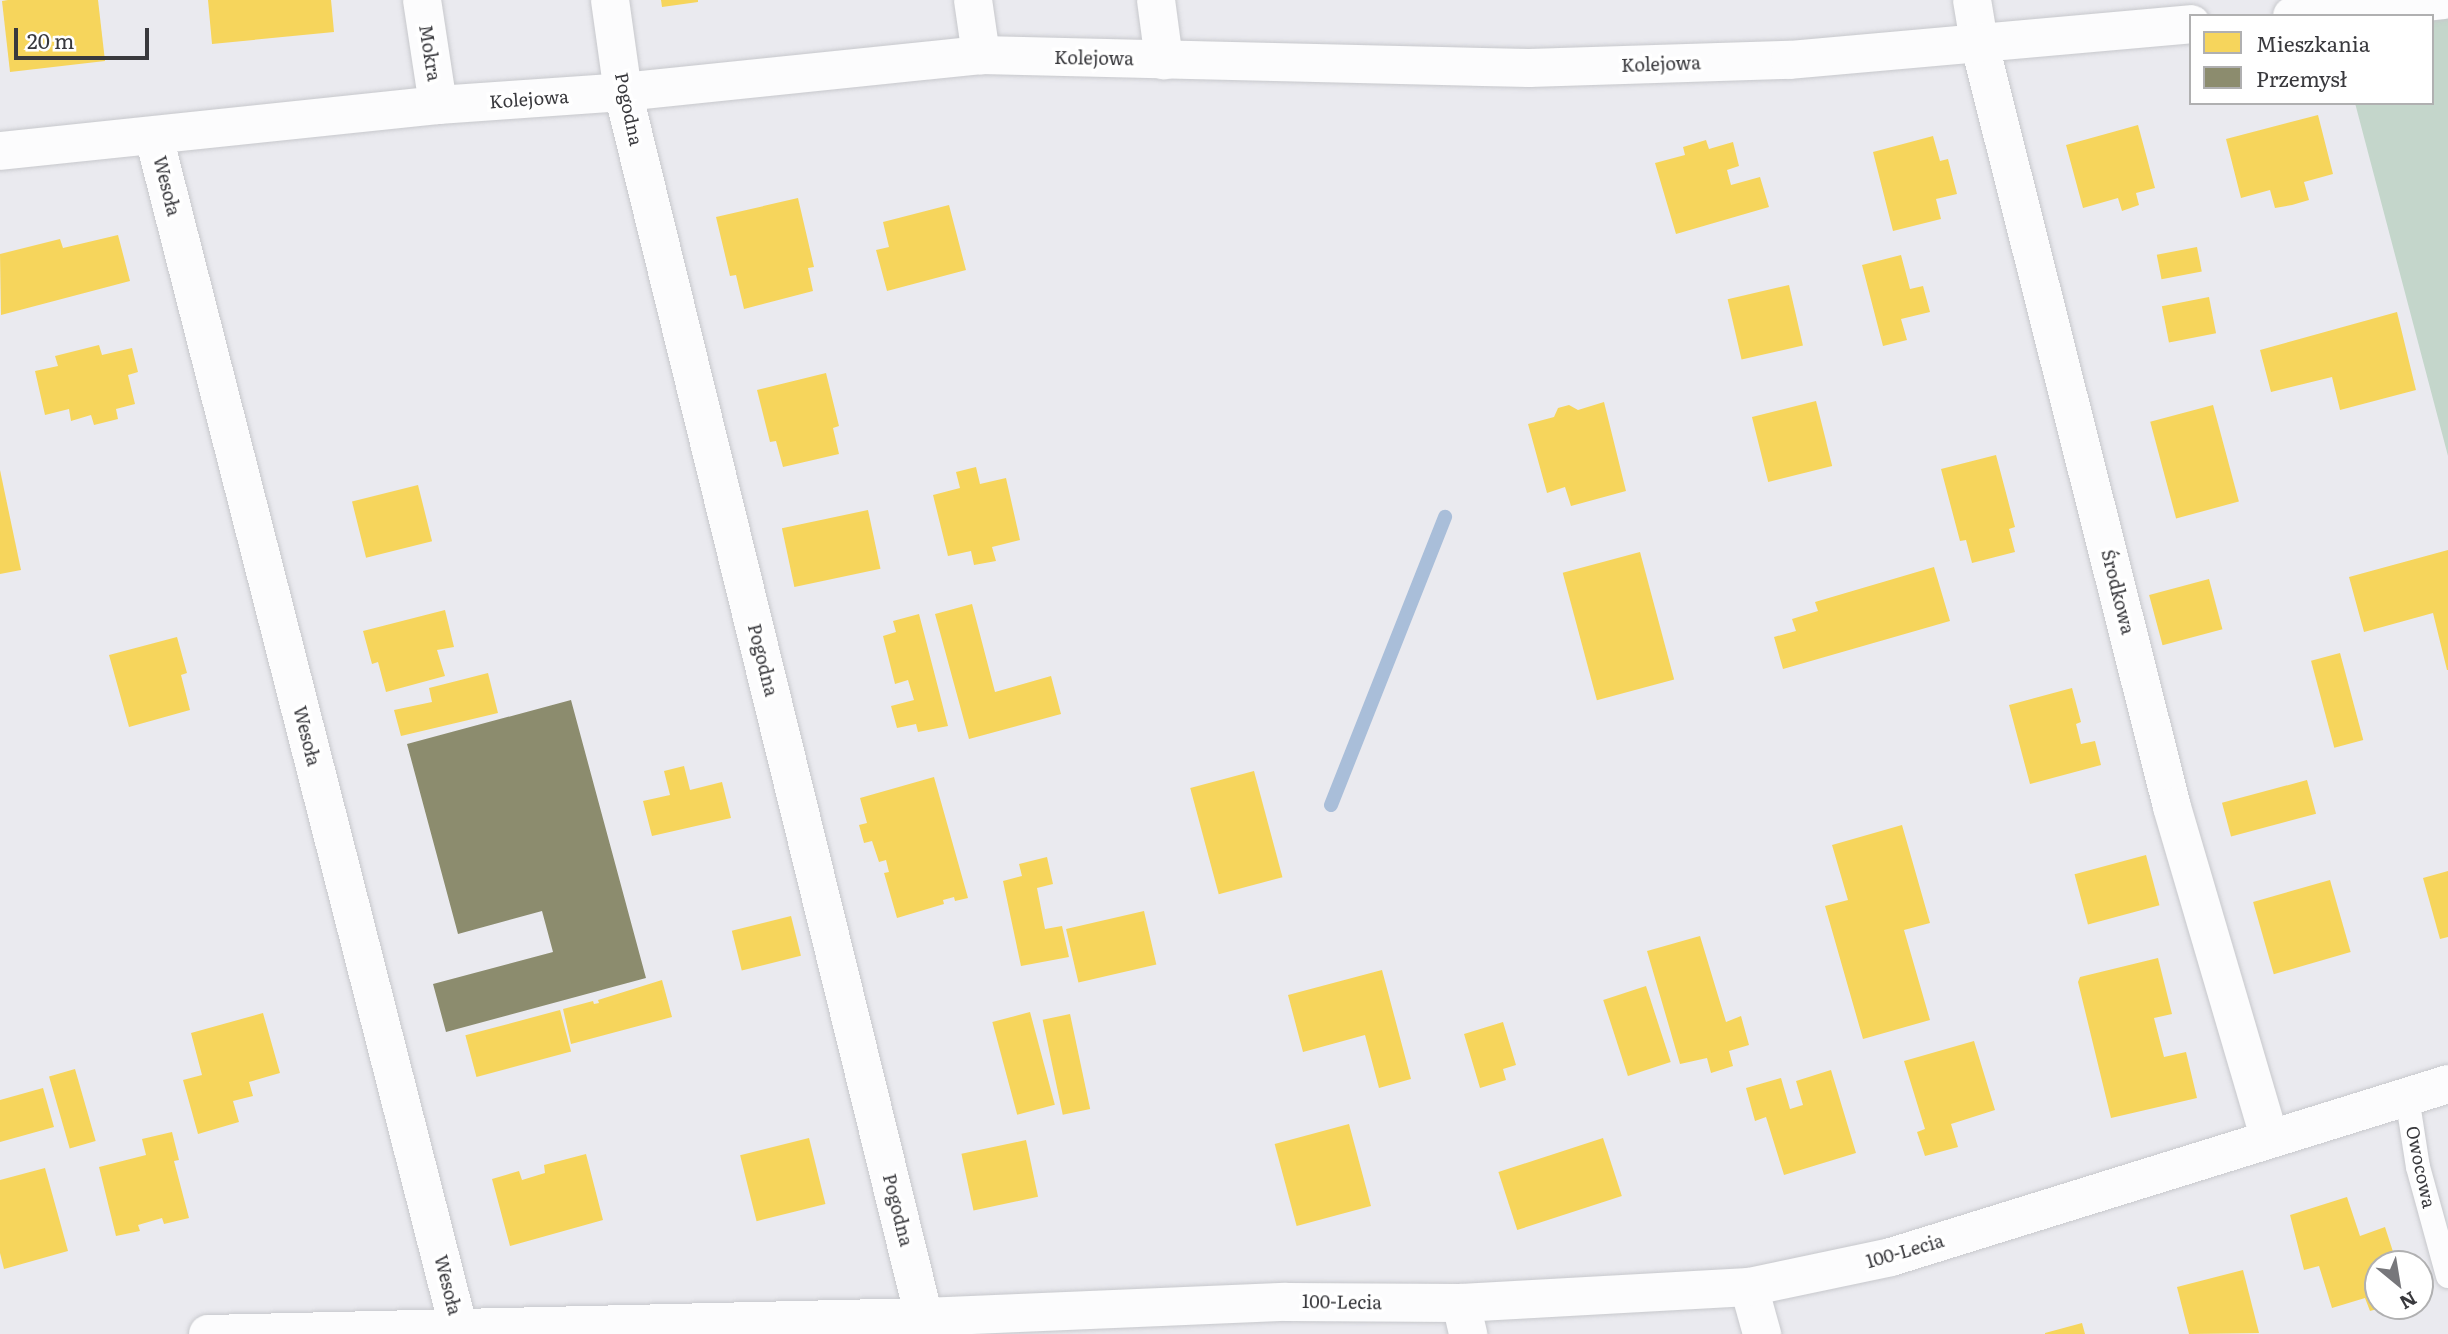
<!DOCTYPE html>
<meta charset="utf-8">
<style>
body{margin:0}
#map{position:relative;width:2448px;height:1334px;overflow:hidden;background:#eaeaef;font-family:Literata,serif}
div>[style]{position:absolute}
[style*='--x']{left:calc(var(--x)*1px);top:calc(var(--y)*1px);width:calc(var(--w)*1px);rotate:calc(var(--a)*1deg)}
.green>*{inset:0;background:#c4d6cb}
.homes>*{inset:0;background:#f6d55c;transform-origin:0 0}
.industry>*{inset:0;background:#8c8c6e}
.stream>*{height:14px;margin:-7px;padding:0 7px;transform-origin:7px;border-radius:7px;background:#a9bed9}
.roads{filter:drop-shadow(0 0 2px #c7c8cc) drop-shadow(0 0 2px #c7c8cc)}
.lane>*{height:24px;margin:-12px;padding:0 12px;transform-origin:12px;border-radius:12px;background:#fcfcfd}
.street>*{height:38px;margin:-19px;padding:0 19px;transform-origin:19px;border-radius:19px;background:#fcfcfd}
.secondary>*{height:38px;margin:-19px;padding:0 19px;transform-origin:19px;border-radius:19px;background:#fcfcfd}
span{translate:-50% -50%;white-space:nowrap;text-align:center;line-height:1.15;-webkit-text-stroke:7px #fff;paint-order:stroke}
.street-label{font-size:18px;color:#39393d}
.legend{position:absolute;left:2189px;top:14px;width:245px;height:91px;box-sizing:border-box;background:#fff;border:2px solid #b0b0b1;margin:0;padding:9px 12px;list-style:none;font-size:21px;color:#39393d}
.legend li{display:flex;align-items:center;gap:14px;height:35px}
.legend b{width:35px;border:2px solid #b0b0b1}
.north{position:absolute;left:2364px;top:1250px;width:70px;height:70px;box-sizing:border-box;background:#fff;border:2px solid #b0b0b1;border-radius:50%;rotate:150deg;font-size:19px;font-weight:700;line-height:28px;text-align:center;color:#39393d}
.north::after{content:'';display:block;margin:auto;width:24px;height:32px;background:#77777b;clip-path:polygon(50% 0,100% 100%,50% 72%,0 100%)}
.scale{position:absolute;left:14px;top:28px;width:135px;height:32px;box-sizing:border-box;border:4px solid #39393d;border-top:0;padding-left:9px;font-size:21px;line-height:24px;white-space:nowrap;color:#39393d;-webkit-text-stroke:5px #fff;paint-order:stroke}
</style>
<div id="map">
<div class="green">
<i style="clip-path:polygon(2448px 0,2448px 456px,2355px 103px,2432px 103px,2432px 16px)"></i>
</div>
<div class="homes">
<i style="clip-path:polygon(8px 0,98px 0,105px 61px,10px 72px,2px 1px)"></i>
<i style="clip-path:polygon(208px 0,331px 0,334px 32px,212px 44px)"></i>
<i style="clip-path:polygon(661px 0,698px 0,698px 2px,662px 7px)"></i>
<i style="clip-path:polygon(2318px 115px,2333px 174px,2304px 182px,2309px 200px,2292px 205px,2275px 208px,2270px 190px,2241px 198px,2226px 139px)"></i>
<i style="clip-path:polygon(2138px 125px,2155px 188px,2136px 193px,2139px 205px,2122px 211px,2118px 198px,2083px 208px,2066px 145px)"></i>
<i style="clip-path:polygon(1933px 136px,1940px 161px,1948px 159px,1957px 194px,1936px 199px,1941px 219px,1893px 231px,1873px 152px)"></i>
<i style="clip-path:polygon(1706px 140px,1709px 149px,1733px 142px,1739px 166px,1727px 170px,1731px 185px,1760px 177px,1769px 207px,1676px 234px,1655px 163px,1685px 155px,1683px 147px)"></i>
<i style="clip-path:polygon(798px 198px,814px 267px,808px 268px,813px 291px,744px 309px,736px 275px,730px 276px,716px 217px)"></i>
<i style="clip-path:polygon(949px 205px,966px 270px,887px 291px,876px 250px,889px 247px,883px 222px)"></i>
<i style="clip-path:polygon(118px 235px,130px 281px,1px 315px,0 254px,60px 239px,63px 248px)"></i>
<i style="left:2197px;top:247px;width:25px;height:41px;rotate:79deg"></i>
<i style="clip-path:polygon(1901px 255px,1910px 289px,1923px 286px,1930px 312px,1901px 319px,1907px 340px,1883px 346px,1862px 265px)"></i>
<i style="left:1789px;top:285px;width:62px;height:63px;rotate:77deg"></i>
<i style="left:2209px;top:297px;width:37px;height:48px;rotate:79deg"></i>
<i style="clip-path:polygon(2397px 312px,2416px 390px,2340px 410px,2332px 377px,2271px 392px,2260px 350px)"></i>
<i style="clip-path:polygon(99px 345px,102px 355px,132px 348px,138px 372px,128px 375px,135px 404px,116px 409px,118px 419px,94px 425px,91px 415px,71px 421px,69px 409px,45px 415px,35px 371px,58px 366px,55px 356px)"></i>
<i style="clip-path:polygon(826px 373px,839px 426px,833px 428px,839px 454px,783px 467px,776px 441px,770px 442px,757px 390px)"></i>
<i style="left:1816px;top:401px;width:67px;height:66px;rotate:76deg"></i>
<i style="clip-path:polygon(1604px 402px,1626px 491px,1571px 506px,1565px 487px,1547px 493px,1528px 424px,1554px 417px,1558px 408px,1569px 405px,1578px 410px)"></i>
<i style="left:2213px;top:405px;width:100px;height:65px;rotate:75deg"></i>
<i style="clip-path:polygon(1996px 455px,2015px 527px,2009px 529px,2015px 552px,1972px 563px,1966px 540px,1960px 541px,1941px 469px)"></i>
<i style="clip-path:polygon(976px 467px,980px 484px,1006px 478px,1020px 540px,992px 547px,996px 561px,974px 565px,971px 551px,948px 556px,933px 495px,960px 488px,956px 472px)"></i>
<i style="clip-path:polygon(0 470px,21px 570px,0 574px)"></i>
<i style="left:418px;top:485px;width:58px;height:68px;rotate:76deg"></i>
<i style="left:868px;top:510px;width:60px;height:88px;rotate:78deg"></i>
<i style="clip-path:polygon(2448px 550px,2448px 670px,2447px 670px,2433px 613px,2364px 632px,2349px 577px)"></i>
<i style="left:1640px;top:552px;width:132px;height:80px;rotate:75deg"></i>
<i style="clip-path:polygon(1934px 567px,1950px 621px,1783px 669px,1774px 637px,1796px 631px,1792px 619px,1818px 611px,1815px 602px)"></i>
<i style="left:2209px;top:579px;width:52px;height:62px;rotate:75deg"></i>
<i style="clip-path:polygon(972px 604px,995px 692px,1051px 676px,1061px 714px,969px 739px,935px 614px)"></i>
<i style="clip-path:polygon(445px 610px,454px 647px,437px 650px,445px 676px,386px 692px,378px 662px,372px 664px,363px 631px)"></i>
<i style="clip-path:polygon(919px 614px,948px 726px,918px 732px,916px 724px,897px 728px,891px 706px,914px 700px,908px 680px,895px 684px,883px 636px,896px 632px,893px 621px)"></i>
<i style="clip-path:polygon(177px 637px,187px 673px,181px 675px,190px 710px,129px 727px,109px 655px)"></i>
<i style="left:2340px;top:653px;width:90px;height:30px;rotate:75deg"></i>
<i style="clip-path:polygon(488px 673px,498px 713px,401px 736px,394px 710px,432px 702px,429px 688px)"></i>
<i style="clip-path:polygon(2072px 688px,2081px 722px,2076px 724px,2081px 744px,2095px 741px,2101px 765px,2030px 784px,2009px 705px)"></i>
<i style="clip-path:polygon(684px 766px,690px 790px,722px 782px,731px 818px,652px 836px,643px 801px,670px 795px,664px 771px)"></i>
<i style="left:1254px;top:771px;width:110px;height:66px;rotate:75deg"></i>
<i style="clip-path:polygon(934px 777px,968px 898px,955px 901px,954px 897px,943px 900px,944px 904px,897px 918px,884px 873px,889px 872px,886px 860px,879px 862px,872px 841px,864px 843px,859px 825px,867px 823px,860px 798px)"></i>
<i style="left:2307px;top:780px;width:35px;height:88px;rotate:75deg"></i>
<i style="clip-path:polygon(1902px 825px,1930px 923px,1904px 930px,1930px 1020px,1863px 1039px,1825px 906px,1848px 900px,1832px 845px)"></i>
<i style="left:2146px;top:855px;width:52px;height:74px;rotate:75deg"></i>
<i style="clip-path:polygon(1047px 857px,1053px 884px,1037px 888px,1045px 929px,1062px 926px,1069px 957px,1021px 966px,1003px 881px,1022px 876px,1019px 864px)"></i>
<i style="clip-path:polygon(2448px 871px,2448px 937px,2440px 939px,2423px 878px)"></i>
<i style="left:2330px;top:880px;width:75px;height:80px;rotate:74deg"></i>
<i style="left:1144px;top:911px;width:55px;height:80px;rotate:77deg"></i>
<i style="left:791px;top:916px;width:41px;height:61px;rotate:76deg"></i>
<i style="clip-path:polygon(1700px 936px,1726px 1022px,1741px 1016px,1749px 1045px,1729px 1051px,1733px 1066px,1711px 1073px,1707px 1058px,1680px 1064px,1647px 951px)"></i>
<i style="clip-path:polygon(2158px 958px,2172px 1014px,2154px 1018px,2164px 1057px,2186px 1052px,2197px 1098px,2111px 1118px,2078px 982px,2080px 977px)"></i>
<i style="clip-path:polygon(1382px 970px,1411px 1079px,1379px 1088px,1365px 1035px,1303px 1052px,1288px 995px)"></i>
<i style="clip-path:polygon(662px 980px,672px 1017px,571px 1044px,563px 1009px,593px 1001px,594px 1004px,599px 1003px,598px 1000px)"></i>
<i style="left:1646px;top:986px;width:80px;height:45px;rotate:72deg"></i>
<i style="left:560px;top:1010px;width:43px;height:98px;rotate:75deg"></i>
<i style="left:1030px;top:1012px;width:96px;height:39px;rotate:75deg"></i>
<i style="clip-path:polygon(263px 1013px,280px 1073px,249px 1082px,253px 1096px,233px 1101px,239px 1122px,198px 1134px,183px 1080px,202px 1075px,191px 1033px)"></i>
<i style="left:1070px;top:1014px;width:97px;height:28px;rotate:78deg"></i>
<i style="clip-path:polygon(1503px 1022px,1516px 1065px,1503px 1069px,1506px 1080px,1480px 1088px,1464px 1034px)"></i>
<i style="clip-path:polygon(1974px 1041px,1995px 1110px,1951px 1124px,1958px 1147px,1925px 1156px,1917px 1132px,1925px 1129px,1904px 1061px)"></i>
<i style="left:75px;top:1069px;width:75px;height:27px;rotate:74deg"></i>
<i style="clip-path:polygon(1831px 1070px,1856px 1153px,1784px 1175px,1766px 1117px,1755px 1121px,1746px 1088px,1781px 1078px,1790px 1109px,1803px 1105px,1796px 1081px)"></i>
<i style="clip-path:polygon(43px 1088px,54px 1127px,0 1142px,0 1100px)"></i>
<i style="left:1349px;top:1124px;width:85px;height:77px;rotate:75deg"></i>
<i style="clip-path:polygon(172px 1132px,179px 1160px,174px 1161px,189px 1218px,164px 1224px,162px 1218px,138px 1225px,140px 1231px,116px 1236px,99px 1167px,146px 1155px,142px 1139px)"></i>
<i style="left:809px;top:1138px;width:68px;height:71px;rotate:76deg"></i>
<i style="left:1603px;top:1138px;width:61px;height:110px;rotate:72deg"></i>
<i style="left:1026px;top:1140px;width:58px;height:66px;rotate:78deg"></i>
<i style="clip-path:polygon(586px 1154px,603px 1220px,510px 1246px,492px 1179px,519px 1171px,522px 1180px,545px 1173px,544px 1165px)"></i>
<i style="clip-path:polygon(45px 1168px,68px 1251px,4px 1269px,0 1253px,0 1180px)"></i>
<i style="clip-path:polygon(2347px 1197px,2360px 1236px,2385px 1227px,2397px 1264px,2378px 1264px,2378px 1306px,2384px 1307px,2370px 1311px,2365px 1298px,2332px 1308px,2319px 1266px,2304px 1270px,2290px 1215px)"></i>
<i style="clip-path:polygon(2243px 1270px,2259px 1333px,2189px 1334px,2177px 1287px)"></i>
<i style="clip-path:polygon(2082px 1323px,2085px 1334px,2045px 1334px,2045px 1333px)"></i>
</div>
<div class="industry">
<i style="clip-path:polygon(571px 700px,646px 978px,446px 1032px,433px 984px,553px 952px,542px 911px,458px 934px,407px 744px)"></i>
</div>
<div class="stream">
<i style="--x:1331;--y:805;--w:310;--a:-68.4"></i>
</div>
<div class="roads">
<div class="lane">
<i style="--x:2407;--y:1097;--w:71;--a:81.1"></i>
<i style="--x:2418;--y:1167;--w:113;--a:74.6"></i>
</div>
<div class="street">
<i style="--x:422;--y:0;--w:106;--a:81.3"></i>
<i style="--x:610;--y:0;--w:93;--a:82"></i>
<i style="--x:623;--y:92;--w:1261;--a:76.2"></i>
<i style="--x:973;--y:0;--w:56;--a:81.7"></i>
<i style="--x:1156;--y:0;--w:61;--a:82.4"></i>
<i style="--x:1972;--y:0;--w:43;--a:80.5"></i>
<i style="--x:1979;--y:42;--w:789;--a:75.84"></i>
<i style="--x:2172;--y:807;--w:346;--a:73.6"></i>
<i style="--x:2292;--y:16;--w:152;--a:-6"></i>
<i style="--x:154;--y:137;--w:1235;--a:75.66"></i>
<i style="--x:0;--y:151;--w:440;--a:-6"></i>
<i style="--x:438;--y:105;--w:185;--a:-4"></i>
<i style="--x:623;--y:92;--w:360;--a:-5.9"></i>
<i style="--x:981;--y:55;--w:548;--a:1.36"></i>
<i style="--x:1529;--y:68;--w:261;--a:-1.8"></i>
<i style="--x:1790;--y:60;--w:403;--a:-5.1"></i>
<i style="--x:1749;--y:1287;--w:49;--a:74.5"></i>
<i style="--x:1461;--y:1303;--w:32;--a:77"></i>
</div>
<div class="secondary">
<i style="--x:208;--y:1334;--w:716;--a:-1.36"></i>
<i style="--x:924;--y:1317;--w:362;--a:-2.4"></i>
<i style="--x:1286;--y:1302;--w:175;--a:0.3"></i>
<i style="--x:1461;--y:1303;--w:288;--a:-3.2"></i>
<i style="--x:1749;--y:1287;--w:145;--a:-11.9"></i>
<i style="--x:1891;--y:1257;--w:583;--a:-17.25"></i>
</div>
</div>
<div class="street-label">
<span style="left:430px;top:53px;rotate:81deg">Mokra</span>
<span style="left:1094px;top:58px;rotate:1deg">Kolejowa</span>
<span style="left:1661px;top:64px;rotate:-2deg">Kolejowa</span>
<span style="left:529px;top:99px;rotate:-4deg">Kolejowa</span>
<span style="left:629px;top:109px;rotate:78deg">Pogodna</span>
<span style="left:167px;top:186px;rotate:76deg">Wesoła</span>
<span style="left:2118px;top:592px;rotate:76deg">Środkowa</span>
<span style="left:763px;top:660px;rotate:76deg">Pogodna</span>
<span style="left:307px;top:736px;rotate:76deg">Wesoła</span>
<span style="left:2421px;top:1167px;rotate:78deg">Owocowa</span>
<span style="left:898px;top:1210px;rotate:76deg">Pogodna</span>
<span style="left:1905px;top:1251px;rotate:-16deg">100-Lecia</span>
<span style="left:448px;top:1285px;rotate:76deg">Wesoła</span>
<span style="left:1342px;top:1302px;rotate:1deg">100-Lecia</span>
</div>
<ul class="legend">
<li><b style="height:19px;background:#f6d55c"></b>Mieszkania</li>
<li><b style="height:19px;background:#8c8c6e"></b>Przemysł</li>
</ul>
<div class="north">N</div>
<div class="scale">20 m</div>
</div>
